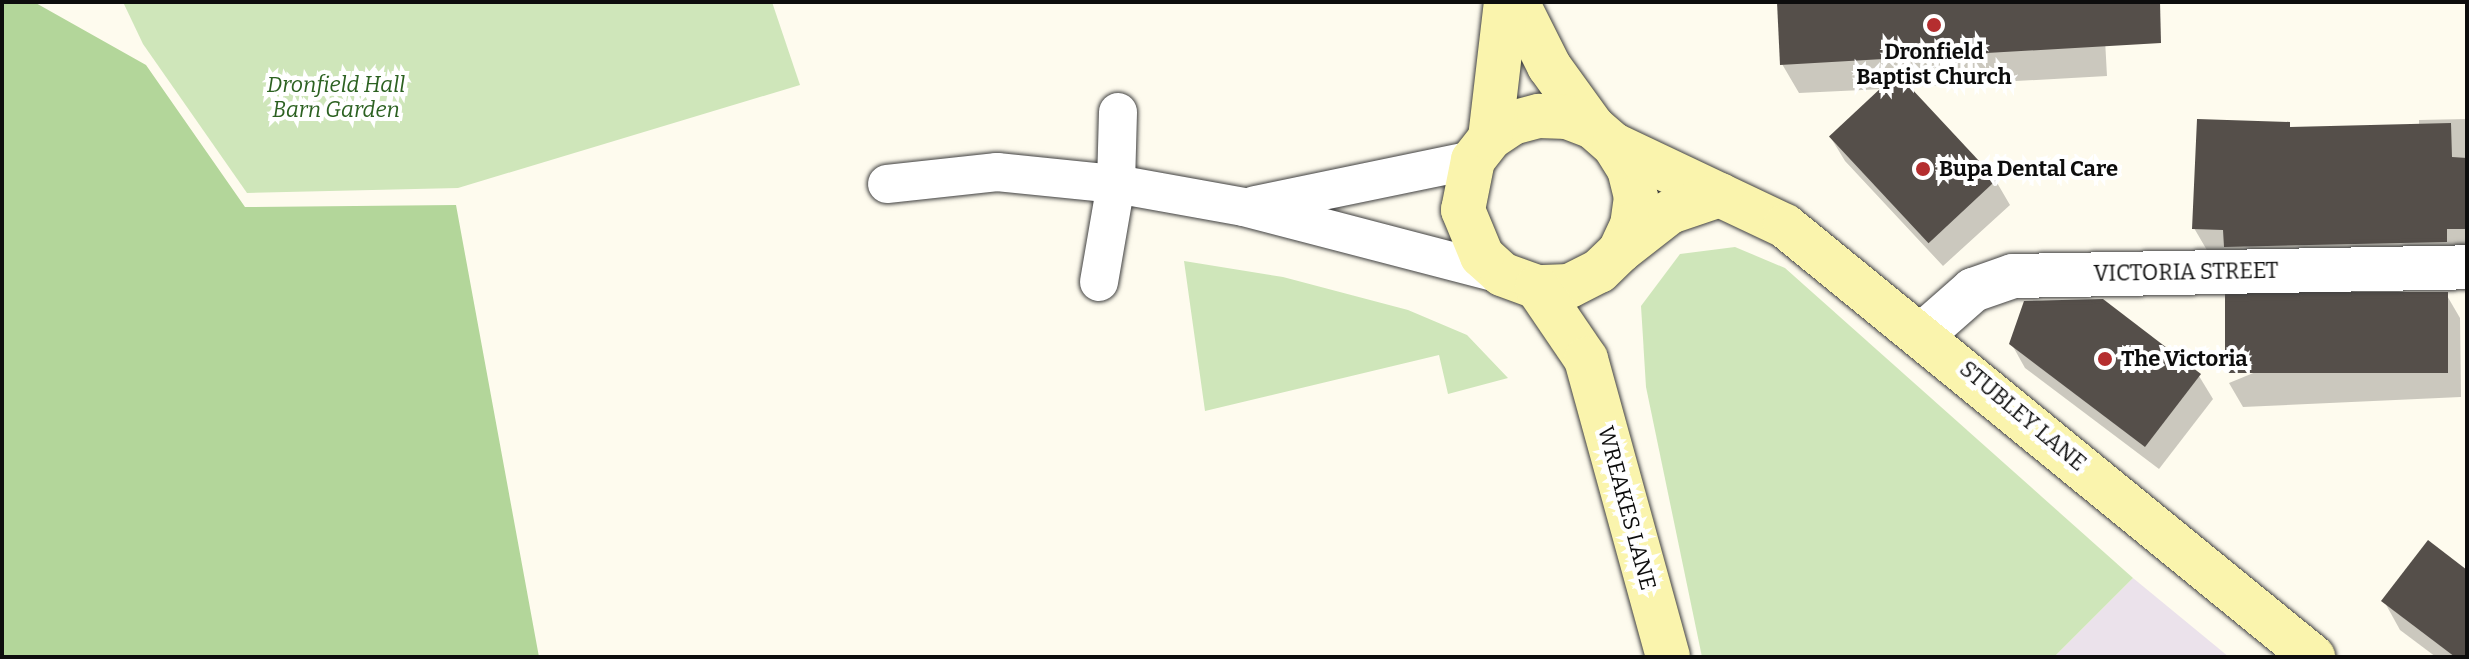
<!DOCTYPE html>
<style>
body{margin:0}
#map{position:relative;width:2469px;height:659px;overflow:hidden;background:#fefbee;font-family:Bitter,serif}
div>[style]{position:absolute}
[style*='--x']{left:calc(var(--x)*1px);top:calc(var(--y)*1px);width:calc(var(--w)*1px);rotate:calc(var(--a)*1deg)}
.industrial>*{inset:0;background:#ebe2eb}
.green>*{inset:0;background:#cfe6ba}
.forest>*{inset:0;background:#b3d69a}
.shadow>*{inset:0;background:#0003}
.building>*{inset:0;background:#554f4a;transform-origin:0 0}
.roads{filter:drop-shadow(0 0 2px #404040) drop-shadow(0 0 2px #404040)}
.lane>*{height:38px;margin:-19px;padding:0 19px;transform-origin:19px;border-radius:19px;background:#fff}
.street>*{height:44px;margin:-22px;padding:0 22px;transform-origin:22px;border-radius:22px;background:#fff}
.secondary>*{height:44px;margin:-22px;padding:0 22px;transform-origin:22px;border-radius:22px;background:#faf4ad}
.dots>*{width:22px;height:22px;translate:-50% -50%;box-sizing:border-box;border:4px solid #fff;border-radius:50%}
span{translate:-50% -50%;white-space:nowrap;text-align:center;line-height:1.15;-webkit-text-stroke:8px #fff;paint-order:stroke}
.poi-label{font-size:22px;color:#0d0d0d;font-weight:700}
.left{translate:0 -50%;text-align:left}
.park-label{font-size:22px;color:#2c6121;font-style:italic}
.street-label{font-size:22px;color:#0d0d0d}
.frame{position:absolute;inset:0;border:4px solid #0d0d0d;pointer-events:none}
</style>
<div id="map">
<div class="industrial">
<i style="clip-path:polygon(2133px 578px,2229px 657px,2054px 657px)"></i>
</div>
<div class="green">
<i style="clip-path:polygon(123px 2px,772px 2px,800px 85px,458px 188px,247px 193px,143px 44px)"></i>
<i style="clip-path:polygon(1735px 247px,1785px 268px,2133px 578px,2054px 657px,1702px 657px,1646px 387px,1641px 306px,1680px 254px)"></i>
<i style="clip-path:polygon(1184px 261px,1283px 277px,1408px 310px,1467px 335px,1508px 378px,1448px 394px,1439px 355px,1205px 411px)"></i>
</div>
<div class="forest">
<i style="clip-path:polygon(2px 2px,34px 2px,146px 65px,245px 207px,456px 205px,539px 657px,2px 657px)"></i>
</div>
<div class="shadow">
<i style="clip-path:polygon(1779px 2px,2103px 2px,2107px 76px,1908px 87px,1996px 181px,2010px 205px,1943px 266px,1845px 161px,1831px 138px,1883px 89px,1799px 93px,1782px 64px)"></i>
<i style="clip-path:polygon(2467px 119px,2467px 252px,2208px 252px,2194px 228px,2289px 124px,2291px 129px,2419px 126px,2419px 120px)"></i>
<i style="clip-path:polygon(2446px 294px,2460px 318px,2461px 397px,2243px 407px,2229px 383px)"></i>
<i style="clip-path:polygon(2011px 343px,2199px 376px,2213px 399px,2159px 469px,2025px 368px)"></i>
<i style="clip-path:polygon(2467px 572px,2467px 657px,2436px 657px,2400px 630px,2384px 601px)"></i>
</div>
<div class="building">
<i style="clip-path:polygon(1777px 2px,2160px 2px,2161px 43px,1780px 65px)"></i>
<i style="left:1897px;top:73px;width:146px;height:93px;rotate:47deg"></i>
<i style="clip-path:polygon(2197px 119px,2290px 122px,2290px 127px,2451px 123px,2452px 157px,2467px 158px,2467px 229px,2447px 229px,2447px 242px,2224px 247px,2223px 230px,2192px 229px)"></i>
<i style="left:2448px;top:292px;width:81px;height:223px;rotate:90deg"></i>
<i style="clip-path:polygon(2103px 299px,2201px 374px,2145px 447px,2009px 344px,2024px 301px)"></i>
<i style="clip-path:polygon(2428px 540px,2467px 570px,2467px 657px,2455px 657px,2381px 601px)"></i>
</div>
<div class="roads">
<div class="lane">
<i style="--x:887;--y:184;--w:111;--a:-6.2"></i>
<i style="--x:997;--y:172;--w:120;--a:5.8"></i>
<i style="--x:1116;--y:184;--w:130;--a:10.2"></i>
<i style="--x:1244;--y:207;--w:267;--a:14.6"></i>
<i style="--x:1255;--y:205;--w:223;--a:-11.7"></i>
<i style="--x:1099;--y:282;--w:99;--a:-80.2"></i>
<i style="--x:1116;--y:184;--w:72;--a:-88.4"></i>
</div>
<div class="street">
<i style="--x:1923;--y:334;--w:67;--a:-41.3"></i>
<i style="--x:1973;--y:290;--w:42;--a:-19.3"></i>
<i style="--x:2013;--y:276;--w:454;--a:-1.1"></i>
</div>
<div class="secondary">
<i style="--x:1517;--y:2;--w:72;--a:63.4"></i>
<i style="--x:1549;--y:66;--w:75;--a:54.2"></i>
<i style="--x:1593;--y:127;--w:28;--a:41"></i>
<i style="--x:1614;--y:145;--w:28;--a:58"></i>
<i style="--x:1629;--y:169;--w:29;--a:76"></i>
<i style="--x:1636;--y:197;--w:28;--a:98"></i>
<i style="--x:1632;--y:225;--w:29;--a:115"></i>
<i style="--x:1620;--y:251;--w:29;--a:136"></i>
<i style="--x:1599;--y:271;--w:34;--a:153"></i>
<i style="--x:1569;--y:286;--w:32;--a:178"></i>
<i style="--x:1537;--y:287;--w:37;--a:-160"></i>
<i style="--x:1502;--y:274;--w:27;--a:-138"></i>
<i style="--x:1482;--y:256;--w:50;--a:-112.4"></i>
<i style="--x:1463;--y:210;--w:51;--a:-78.7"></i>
<i style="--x:1473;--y:160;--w:28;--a:-52"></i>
<i style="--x:1490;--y:138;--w:27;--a:-34"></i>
<i style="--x:1512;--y:123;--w:28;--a:-15"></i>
<i style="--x:1539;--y:116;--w:28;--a:2"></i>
<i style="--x:1567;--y:117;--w:28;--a:21"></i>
<i style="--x:1490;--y:138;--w:137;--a:-83.3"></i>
<i style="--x:1614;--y:145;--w:189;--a:25.3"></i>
<i style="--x:1785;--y:226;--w:682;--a:39.22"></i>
<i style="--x:1620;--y:251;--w:63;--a:-38"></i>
<i style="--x:1670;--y:212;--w:53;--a:-18.8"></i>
<i style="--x:1537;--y:287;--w:87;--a:55.8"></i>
<i style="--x:1586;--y:359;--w:309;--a:74.6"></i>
</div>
</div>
<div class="dots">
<i style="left:1934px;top:25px;background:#b52e2f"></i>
<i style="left:1923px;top:169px;background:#b52e2f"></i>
<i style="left:2105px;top:359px;background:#b52e2f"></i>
</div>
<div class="poi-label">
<span style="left:1934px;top:64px">Dronfield<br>Baptist Church</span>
<span class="left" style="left:1939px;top:169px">Bupa Dental Care</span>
<span class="left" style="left:2121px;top:359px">The Victoria</span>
</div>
<div class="park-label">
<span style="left:336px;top:97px">Dronfield Hall<br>Barn Garden</span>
</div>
<div class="street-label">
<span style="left:2186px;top:272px;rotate:-1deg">VICTORIA STREET</span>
<span style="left:2023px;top:416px;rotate:40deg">STUBLEY LANE</span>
<span style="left:1627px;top:508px;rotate:75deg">WREAKES LANE</span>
</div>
<div class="frame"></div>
</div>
